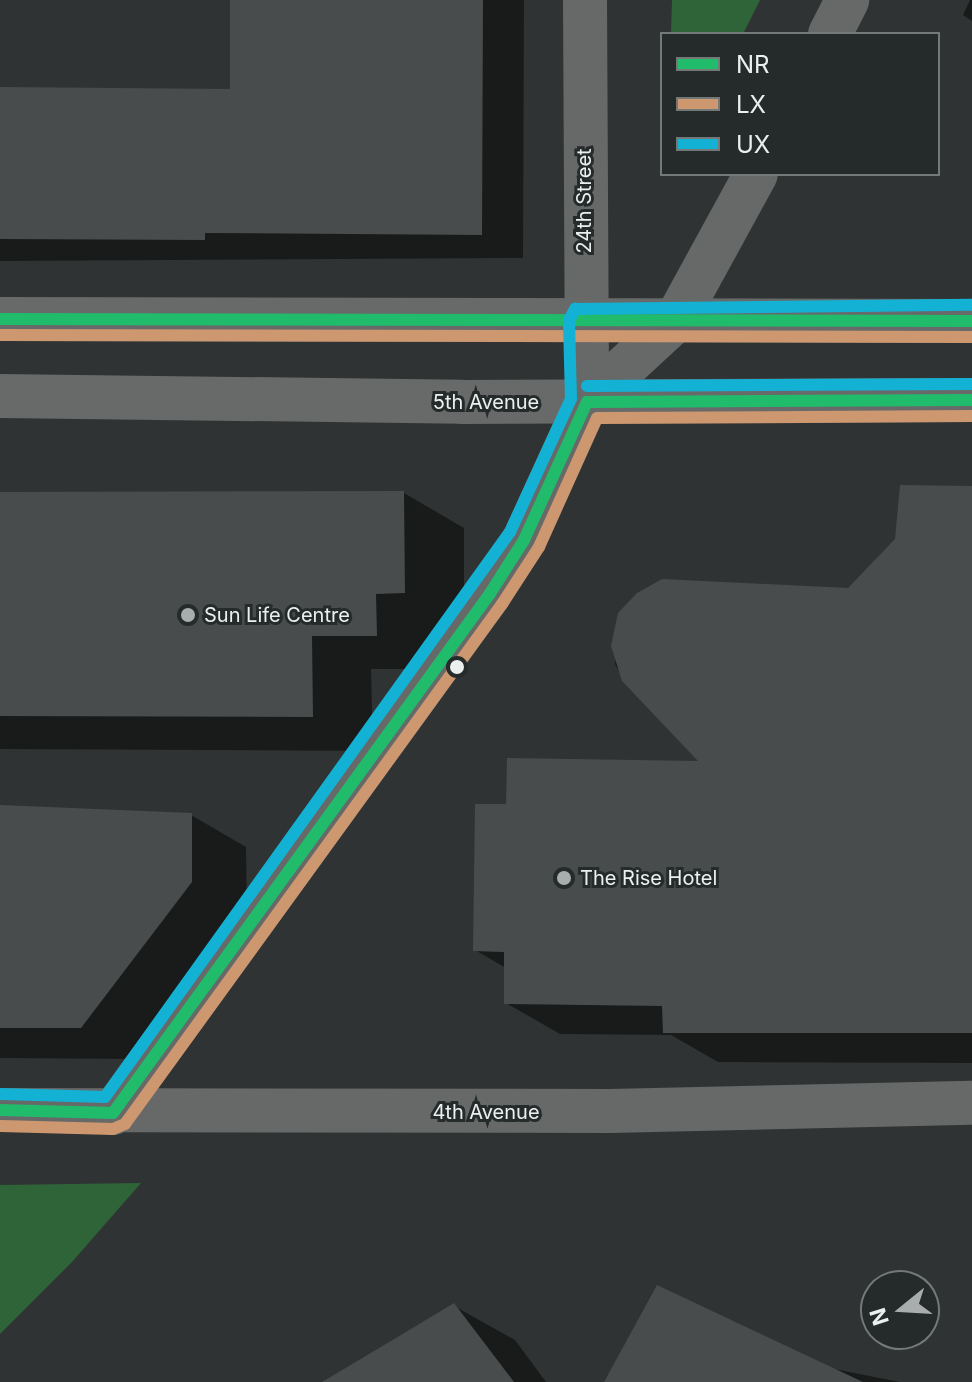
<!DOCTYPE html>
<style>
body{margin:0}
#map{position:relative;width:972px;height:1382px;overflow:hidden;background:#303333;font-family:Inter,sans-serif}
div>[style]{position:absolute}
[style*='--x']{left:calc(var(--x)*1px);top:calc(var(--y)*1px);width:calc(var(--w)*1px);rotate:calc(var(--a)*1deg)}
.green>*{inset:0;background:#2f6439}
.shadow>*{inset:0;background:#0007}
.building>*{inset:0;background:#494c4c}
.minor>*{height:44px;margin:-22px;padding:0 22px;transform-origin:22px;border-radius:22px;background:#676969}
.secondary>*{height:44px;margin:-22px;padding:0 22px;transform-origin:22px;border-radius:22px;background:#686a6a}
.bus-1>*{height:12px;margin:-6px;padding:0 6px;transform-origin:6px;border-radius:6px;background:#20bc6c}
.bus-2>*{height:12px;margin:-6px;padding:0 6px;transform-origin:6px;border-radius:6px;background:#cd976f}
.bus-3>*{height:12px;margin:-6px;padding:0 6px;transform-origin:6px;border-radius:6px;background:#13b2d5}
.dots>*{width:22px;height:22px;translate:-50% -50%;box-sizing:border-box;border:4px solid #252a2a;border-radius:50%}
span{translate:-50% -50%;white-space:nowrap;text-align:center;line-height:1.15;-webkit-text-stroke:6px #252a2a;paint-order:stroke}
.street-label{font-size:20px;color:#ebefee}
.poi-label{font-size:20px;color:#ebefee}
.left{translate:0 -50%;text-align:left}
.legend{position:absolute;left:660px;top:32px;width:280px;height:144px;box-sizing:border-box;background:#252a2a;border:2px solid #747978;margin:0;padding:10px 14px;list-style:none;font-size:24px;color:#ebefee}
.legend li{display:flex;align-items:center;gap:16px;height:40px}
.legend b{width:40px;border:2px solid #747978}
.north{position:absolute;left:860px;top:1270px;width:80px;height:80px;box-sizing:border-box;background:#252a2a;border:2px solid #747978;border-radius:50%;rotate:252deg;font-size:22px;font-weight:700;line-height:32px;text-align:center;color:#ebefee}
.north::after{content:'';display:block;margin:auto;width:28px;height:36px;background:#aaadad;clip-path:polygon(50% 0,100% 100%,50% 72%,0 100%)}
</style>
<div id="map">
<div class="green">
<i style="clip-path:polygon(672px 0,760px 0,743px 34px,671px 34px)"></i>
<i style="clip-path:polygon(141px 1183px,72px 1262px,0 1334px,0 1185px)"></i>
</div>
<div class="shadow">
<i style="clip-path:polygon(232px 0,524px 0,523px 258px,0 261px,0 89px,232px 91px)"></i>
<i style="clip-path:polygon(970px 0,972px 0,972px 21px,963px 15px)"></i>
<i style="clip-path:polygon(972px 488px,972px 1063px,718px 1062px,671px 1035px,560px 1034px,506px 1003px,506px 968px,475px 950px,508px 806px,702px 763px,624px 680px,615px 664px,620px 614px,849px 590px)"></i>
<i style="clip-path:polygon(404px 493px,464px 528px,464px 627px,436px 627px,437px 669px,371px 669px,373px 751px,0 749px,0 494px)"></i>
<i style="clip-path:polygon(0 808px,191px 815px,246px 847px,247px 914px,137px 1059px,0 1058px)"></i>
<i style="clip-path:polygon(454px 1306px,515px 1340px,546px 1382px,334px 1382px)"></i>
<i style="clip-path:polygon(829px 1368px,900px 1382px,606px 1382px)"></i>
</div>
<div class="building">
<i style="clip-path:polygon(230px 0,483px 0,482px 235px,205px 233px,205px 240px,0 239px,0 87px,230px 89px)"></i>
<i style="clip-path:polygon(900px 485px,972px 486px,972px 1033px,663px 1033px,662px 1006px,504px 1004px,504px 952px,473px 951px,475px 804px,506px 804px,507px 758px,698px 761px,622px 681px,611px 646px,618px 613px,637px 593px,662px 579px,848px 588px,895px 539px)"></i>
<i style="clip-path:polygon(404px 491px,405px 593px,376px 594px,377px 636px,312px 636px,313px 717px,0 716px,0 492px)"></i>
<i style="clip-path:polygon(0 805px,192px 813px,192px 882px,81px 1028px,0 1028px)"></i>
<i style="clip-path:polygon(657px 1285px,727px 1318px,863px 1382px,604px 1382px)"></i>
<i style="clip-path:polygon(454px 1303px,514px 1382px,322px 1382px,401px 1335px)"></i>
</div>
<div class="minor">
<i style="--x:585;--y:0;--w:402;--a:89.7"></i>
<i style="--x:830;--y:34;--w:38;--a:-63"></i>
<i style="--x:0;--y:1110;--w:610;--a:0.09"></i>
<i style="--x:610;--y:1111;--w:362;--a:-1.3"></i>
<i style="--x:113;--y:1113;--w:640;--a:-54.03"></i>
<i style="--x:489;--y:595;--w:65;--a:-57.5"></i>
<i style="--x:524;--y:540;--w:152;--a:-65.5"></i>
<i style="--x:587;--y:402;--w:121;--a:-42.7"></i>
<i style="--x:676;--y:320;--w:166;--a:-61.3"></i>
</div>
<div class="secondary">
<i style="--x:0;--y:319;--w:972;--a:0.12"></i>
<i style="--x:0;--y:396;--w:462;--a:0.7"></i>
<i style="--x:462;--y:402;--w:510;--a:-0.22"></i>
</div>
<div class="bus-1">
<i style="--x:0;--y:319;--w:972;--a:0.12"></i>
<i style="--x:0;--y:1110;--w:113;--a:1.5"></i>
<i style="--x:113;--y:1113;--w:640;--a:-54.03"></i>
<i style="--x:489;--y:595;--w:65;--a:-57.5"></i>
<i style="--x:524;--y:540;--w:152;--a:-65.5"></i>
<i style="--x:587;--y:402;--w:385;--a:-0.3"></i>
</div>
<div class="bus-2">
<i style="--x:0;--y:335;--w:972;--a:0.12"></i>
<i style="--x:0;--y:1126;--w:113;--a:1.5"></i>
<i style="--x:113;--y:1129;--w:13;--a:-23"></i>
<i style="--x:125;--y:1124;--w:642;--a:-54.06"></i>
<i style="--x:502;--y:604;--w:68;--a:-57"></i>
<i style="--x:539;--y:547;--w:141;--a:-65.8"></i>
<i style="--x:597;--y:418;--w:375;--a:-0.3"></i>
</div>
<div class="bus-3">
<i style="--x:587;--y:386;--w:385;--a:-0.3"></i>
<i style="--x:0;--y:1094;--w:105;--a:1.6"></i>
<i style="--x:105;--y:1097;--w:695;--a:-54.37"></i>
<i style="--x:510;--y:532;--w:146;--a:-65.4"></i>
<i style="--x:571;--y:399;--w:79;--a:-91.5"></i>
<i style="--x:569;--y:320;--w:13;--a:-61"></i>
<i style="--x:575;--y:309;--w:397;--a:-0.6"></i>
</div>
<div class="dots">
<i style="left:188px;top:615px;background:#aaadad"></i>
<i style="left:457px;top:667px;background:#ebefee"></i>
<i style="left:564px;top:878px;background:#aaadad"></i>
</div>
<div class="street-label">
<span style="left:584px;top:201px;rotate:-90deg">24th Street</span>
<span style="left:486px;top:402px">5th Avenue</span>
<span style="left:486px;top:1112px">4th Avenue</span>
</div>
<div class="poi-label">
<span class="left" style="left:204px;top:615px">Sun Life Centre</span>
<span class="left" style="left:580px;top:878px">The Rise Hotel</span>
</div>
<ul class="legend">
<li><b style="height:10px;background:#20bc6c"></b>NR</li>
<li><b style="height:10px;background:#cd976f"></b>LX</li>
<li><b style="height:10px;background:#13b2d5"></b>UX</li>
</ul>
<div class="north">N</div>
</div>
